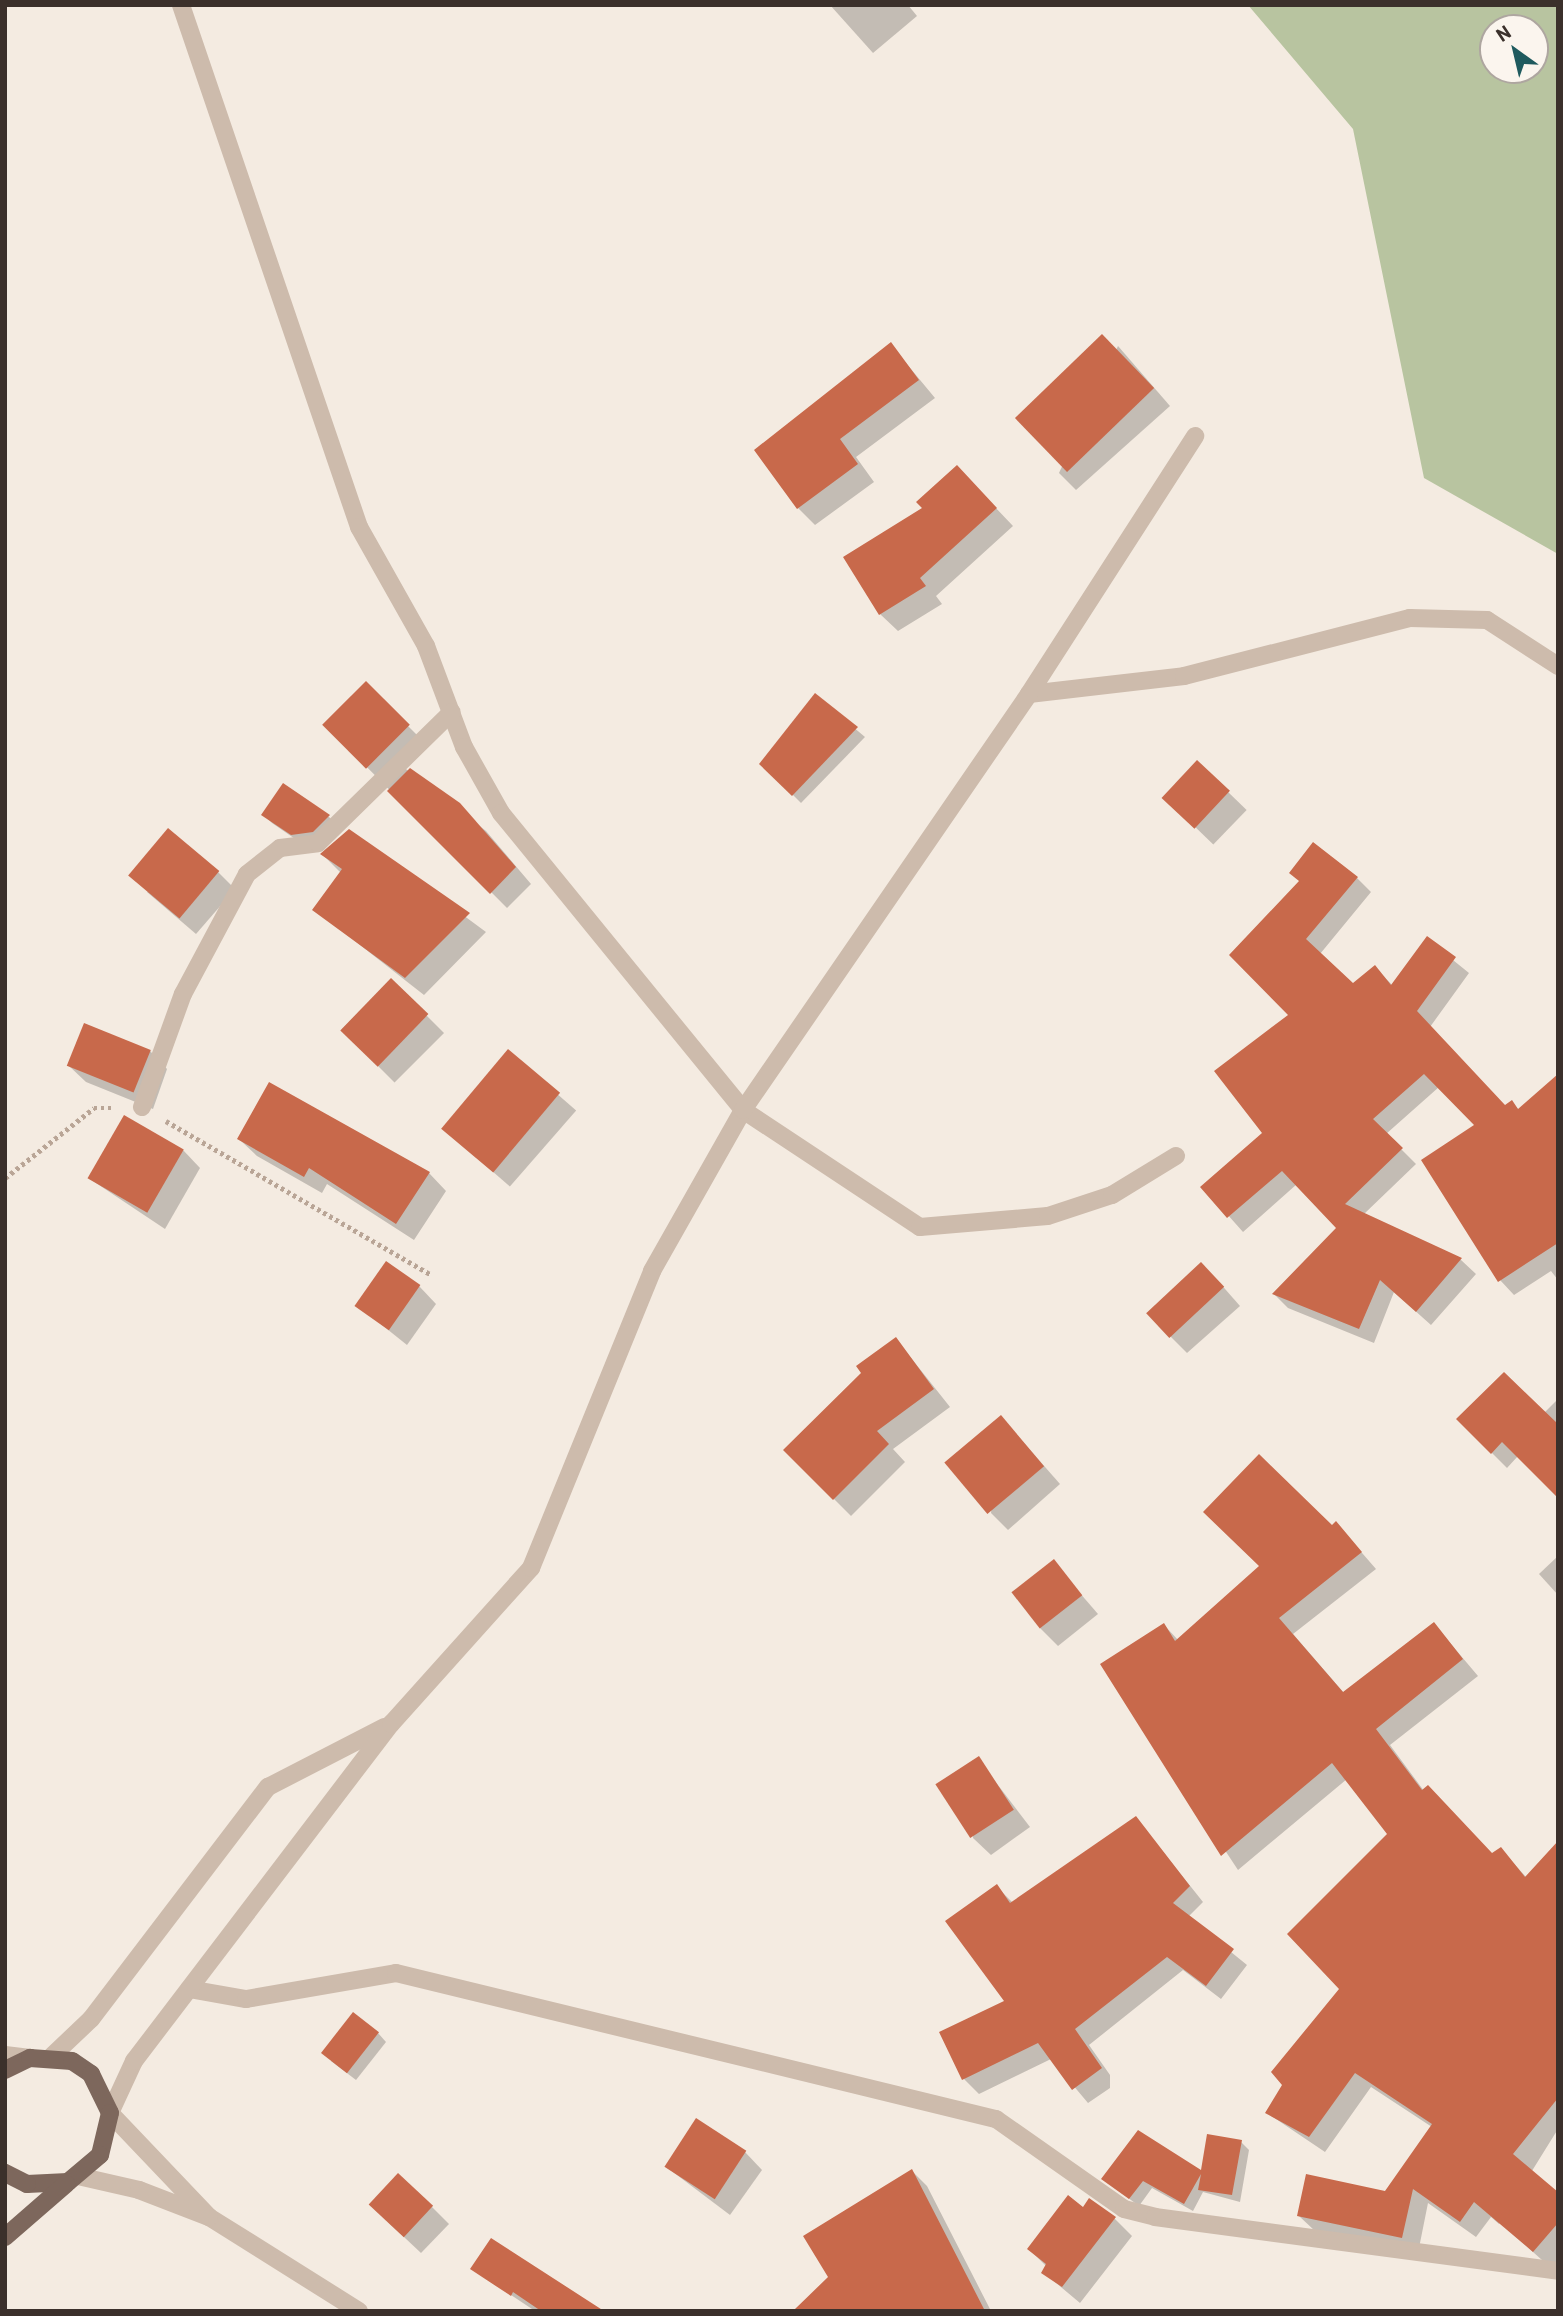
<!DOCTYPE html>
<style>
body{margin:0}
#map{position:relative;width:1563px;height:2316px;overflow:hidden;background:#f4ebe1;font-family:Barlow,sans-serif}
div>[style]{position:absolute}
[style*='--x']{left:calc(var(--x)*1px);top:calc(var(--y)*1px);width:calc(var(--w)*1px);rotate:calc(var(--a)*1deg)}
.green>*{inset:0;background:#b8c4a0}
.shadow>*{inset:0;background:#0003;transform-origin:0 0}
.building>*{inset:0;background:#c8694b;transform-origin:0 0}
.path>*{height:4.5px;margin-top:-2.25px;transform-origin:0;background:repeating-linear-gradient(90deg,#b9a596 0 3.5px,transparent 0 7px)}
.minor>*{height:18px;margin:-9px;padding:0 9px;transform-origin:9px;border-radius:9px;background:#cdbbac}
.major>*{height:18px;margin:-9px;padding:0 9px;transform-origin:9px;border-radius:9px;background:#7d675c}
span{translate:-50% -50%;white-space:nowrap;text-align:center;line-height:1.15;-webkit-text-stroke:6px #fbf5ee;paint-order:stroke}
.frame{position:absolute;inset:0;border:7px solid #3b302b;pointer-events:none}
.north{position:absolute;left:1479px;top:14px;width:70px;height:70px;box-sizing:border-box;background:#fbf5ee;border:2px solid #aea6a0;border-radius:50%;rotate:326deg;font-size:19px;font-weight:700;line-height:28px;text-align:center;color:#3b302b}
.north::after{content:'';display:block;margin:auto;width:24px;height:32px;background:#1f5a5e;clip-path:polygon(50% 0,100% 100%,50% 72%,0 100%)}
</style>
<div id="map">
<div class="green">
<i style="clip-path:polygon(evenodd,1248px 5px,1558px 5px,1558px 554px,1424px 478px,1353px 129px,1248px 5px,1493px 28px,1535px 28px,1535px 70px,1493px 70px,1493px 28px)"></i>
</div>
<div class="shadow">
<i style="clip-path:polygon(830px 5px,908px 5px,917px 16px,873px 53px)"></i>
<i style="clip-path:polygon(891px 345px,935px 398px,856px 457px,874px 482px,815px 525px,798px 508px)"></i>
<i style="clip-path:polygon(1118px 346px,1170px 406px,1076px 490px,1059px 473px)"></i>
<i style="clip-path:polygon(974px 485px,1013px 526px,936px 596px,942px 604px,898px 631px,880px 614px)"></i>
<i style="clip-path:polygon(366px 684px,426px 744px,402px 766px,486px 831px,531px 884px,507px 908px,324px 724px)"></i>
<i style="clip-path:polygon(815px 695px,865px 737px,801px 803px,761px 763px)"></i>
<i style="left:1197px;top:762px;width:69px;height:48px;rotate:44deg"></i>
<i style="clip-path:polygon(284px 785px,329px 817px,337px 825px,301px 843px,272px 823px,264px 815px)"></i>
<i style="clip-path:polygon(349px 831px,486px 932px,424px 995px,314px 909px,341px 873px,322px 854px)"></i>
<i style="clip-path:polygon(218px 872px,235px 889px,196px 934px,147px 892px)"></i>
<i style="clip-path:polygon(1357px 878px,1371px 892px,1320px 954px,1353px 985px,1375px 967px,1393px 986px,1427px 939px,1469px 973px,1430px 1027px,1505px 1107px,1512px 1103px,1519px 1110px,1558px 1077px,1558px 1280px,1551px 1271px,1514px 1295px,1500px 1280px,1476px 1125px,1439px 1087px,1386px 1134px,1416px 1164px,1364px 1214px,1461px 1260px,1476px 1274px,1431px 1325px,1394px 1292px,1374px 1343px,1288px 1308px,1274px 1294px,1339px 1228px,1297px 1184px,1243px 1232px,1203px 1187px,1264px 1134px,1291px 1015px,1231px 955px)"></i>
<i style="left:391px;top:980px;width:75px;height:70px;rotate:45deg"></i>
<i style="clip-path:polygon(150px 1051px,167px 1069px,153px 1109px,86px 1082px,68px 1065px)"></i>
<i style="left:509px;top:1052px;width:89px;height:101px;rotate:41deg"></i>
<i style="clip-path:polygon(270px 1084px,429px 1173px,446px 1191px,414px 1240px,327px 1184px,322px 1193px,257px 1156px,239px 1139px)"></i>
<i style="clip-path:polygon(183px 1150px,200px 1168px,165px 1229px,90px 1179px)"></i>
<i style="clip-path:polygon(1218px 1281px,1240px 1306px,1187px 1353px,1170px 1336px)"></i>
<i style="clip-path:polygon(419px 1286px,436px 1304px,407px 1345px,357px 1305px)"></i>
<i style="clip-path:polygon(896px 1339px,950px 1407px,893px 1449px,905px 1462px,851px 1516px,785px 1450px)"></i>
<i style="clip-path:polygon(1556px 1401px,1558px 1498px,1518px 1456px,1507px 1468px,1458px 1419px,1544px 1413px)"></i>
<i style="clip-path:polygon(1001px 1417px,1060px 1484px,1008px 1530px,991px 1513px)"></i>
<i style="clip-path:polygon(1336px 1523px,1376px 1569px,1293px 1634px,1344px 1693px,1434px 1624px,1478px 1676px,1390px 1745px,1424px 1791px,1493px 1855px,1501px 1849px,1527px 1878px,1558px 1847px,1558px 2129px,1499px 2224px,1491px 2217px,1476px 2237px,1428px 2203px,1418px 2253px,1315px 2231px,1299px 2216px,1385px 2193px,1432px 2127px,1371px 2087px,1325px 2152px,1267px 2113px,1342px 1989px,1390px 1834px,1347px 1779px,1238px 1870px,1102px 1664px,1164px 1625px,1179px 1641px)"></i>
<i style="clip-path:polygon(1558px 1556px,1558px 1595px,1539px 1574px)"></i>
<i style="clip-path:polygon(1053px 1562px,1098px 1614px,1058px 1646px,1040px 1628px)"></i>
<i style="clip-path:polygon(978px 1759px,1030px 1827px,991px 1855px,973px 1838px)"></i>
<i style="clip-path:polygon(1136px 1818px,1203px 1902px,1188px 1917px,1247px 1965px,1221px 1999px,1183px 1970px,1089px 2045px,1110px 2075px,1110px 2088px,1088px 2103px,1051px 2059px,979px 2094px,964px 2079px,1006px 2002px,996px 1886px,1013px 1903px)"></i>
<i style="clip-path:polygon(378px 2033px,386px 2042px,356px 2080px,331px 2061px)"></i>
<i style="clip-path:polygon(1241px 2142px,1249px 2150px,1240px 2202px,1203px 2192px,1193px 2211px,1152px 2188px,1139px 2206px,1103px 2179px,1203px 2173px)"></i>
<i style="clip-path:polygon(745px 2152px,762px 2170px,730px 2215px,665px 2166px)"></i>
<i style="clip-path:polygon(912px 2171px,927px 2186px,991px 2311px,793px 2311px,830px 2278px)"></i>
<i style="clip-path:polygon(1558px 2194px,1558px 2260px,1551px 2268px,1506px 2228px)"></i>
<i style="clip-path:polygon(432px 2207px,449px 2224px,421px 2253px,388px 2222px)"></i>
<i style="clip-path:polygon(1084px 2209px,1114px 2218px,1132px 2236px,1080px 2303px,1043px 2272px,1047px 2267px,1029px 2249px)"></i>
<i style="clip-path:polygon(472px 2269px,598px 2311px,535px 2311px)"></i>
</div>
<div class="building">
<i style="left:1102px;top:334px;width:75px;height:121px;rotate:46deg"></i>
<i style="clip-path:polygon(891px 342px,919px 380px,840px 439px,858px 464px,797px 509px,754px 450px)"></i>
<i style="clip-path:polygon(957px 465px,997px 508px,920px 578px,926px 586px,879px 615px,843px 557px,922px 508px,916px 502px)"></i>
<i style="left:366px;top:681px;width:62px;height:62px;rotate:45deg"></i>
<i style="clip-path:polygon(815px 693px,858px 727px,792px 796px,759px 764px)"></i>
<i style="left:1197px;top:760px;width:45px;height:52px;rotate:43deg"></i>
<i style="clip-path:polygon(410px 768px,460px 803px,516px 867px,490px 894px,387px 791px)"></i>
<i style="clip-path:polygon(283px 783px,330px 815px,313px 832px,291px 835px,261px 815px)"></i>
<i style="left:168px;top:828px;width:67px;height:62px;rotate:40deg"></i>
<i style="clip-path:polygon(349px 829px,470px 913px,405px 978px,312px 910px,342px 869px,320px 854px)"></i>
<i style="clip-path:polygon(1313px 842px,1358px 877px,1306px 939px,1353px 983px,1375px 965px,1391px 985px,1427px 936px,1456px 957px,1417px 1011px,1505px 1105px,1512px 1100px,1518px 1109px,1558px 1074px,1558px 1243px,1498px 1282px,1421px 1160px,1474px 1125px,1424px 1074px,1373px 1119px,1403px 1148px,1345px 1204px,1462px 1258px,1416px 1312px,1380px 1280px,1359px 1329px,1272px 1294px,1336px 1228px,1282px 1171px,1227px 1218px,1200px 1187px,1262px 1133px,1214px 1071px,1288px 1015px,1229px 955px,1299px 881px,1289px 873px)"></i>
<i style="left:391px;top:978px;width:52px;height:73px;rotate:44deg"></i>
<i style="left:84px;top:1023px;width:72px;height:46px;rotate:22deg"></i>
<i style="left:508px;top:1049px;width:68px;height:104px;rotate:40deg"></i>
<i style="clip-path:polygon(269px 1082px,430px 1172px,396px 1224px,309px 1168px,304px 1177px,237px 1139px)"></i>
<i style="left:124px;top:1115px;width:69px;height:73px;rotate:30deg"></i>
<i style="left:386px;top:1261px;width:42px;height:55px;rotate:35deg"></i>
<i style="left:1201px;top:1262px;width:34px;height:75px;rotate:47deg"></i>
<i style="clip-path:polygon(896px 1337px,934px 1389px,877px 1431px,889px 1444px,833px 1500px,783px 1450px,861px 1373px,856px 1366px)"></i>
<i style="clip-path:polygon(1504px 1372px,1558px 1424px,1558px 1498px,1502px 1442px,1491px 1454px,1456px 1419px)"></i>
<i style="left:1001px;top:1415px;width:67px;height:74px;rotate:50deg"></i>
<i style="clip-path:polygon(1259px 1454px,1332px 1525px,1336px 1521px,1362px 1552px,1279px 1618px,1343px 1692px,1434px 1622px,1463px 1659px,1376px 1729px,1422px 1790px,1428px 1785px,1492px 1853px,1501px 1847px,1525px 1877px,1558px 1841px,1558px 2098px,1513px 2154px,1558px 2192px,1558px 2223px,1533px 2252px,1474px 2202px,1460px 2222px,1413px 2189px,1402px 2238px,1297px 2216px,1306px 2174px,1385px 2191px,1432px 2124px,1355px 2073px,1309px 2137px,1265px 2113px,1282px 2085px,1271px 2072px,1339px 1989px,1287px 1934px,1387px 1834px,1332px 1763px,1221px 1856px,1100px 1664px,1164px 1623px,1175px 1641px,1259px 1566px,1203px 1512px)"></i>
<i style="left:1054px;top:1559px;width:46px;height:54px;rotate:52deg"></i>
<i style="left:979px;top:1756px;width:64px;height:52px;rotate:57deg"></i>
<i style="clip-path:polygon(1136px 1816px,1190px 1886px,1173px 1903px,1234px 1949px,1206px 1986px,1167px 1957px,1075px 2029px,1102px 2068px,1072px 2090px,1038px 2043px,962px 2080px,939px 2032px,1004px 2001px,945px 1921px,997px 1884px,1010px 1903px)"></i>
<i style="left:353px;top:2012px;width:33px;height:52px;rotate:38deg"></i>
<i style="left:696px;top:2118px;width:60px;height:58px;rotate:33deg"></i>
<i style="clip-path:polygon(1138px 2130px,1201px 2170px,1207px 2134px,1242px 2140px,1232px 2195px,1198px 2190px,1201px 2174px,1184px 2204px,1143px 2181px,1129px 2199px,1101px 2179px)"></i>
<i style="clip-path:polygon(912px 2169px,985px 2311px,793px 2311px,828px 2277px,803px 2236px)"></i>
<i style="left:398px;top:2173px;width:48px;height:43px;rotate:43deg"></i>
<i style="clip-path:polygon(1068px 2195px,1083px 2207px,1089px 2198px,1116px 2217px,1062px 2287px,1041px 2273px,1046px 2264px,1027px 2249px)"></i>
<i style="clip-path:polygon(491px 2238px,604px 2311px,541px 2311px,513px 2292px,511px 2296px,470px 2269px)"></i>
</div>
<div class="path">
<i style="--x:166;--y:1121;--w:307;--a:30.1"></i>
<i style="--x:5;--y:1178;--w:113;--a:-38.2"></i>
<i style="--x:94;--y:1108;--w:18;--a:0"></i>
</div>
<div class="minor">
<i style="--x:181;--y:5;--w:552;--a:71.17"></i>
<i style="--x:359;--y:527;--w:137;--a:60.6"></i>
<i style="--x:426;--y:646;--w:108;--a:69.4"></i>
<i style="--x:464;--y:747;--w:76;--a:60.7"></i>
<i style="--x:501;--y:813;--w:383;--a:50.8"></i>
<i style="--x:743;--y:1110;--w:212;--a:33.5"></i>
<i style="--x:920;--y:1227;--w:128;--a:-4.9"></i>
<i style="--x:1048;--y:1216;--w:67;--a:-18.2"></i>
<i style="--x:1112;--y:1195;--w:75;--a:-31.4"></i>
<i style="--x:1029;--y:694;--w:156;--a:-6.6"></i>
<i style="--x:1184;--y:676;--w:233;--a:-14.4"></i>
<i style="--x:1410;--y:618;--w:77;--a:1.5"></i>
<i style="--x:1487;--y:620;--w:85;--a:32.9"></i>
<i style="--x:142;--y:1107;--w:120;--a:-70.1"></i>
<i style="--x:183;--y:994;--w:136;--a:-61.9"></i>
<i style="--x:247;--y:874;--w:42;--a:-38.2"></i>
<i style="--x:280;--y:848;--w:38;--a:-7"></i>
<i style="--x:318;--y:843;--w:187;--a:-44.4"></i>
<i style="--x:189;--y:1989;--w:58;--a:10"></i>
<i style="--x:246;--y:1999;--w:152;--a:-9.8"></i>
<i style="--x:396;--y:1973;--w:618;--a:13.68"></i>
<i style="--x:996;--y:2119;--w:156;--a:35.1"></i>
<i style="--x:1124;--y:2209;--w:32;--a:14"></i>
<i style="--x:1155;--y:2217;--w:407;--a:7.6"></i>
<i style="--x:5;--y:2055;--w:25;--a:7"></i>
<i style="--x:52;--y:2056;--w:54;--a:-43.5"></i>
<i style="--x:91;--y:2019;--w:292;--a:-52.7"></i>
<i style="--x:268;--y:1787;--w:131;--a:-27.3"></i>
<i style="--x:78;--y:2176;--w:63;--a:12.9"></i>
<i style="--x:139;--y:2190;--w:75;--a:21.1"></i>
<i style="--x:209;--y:2217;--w:177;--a:32.1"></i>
<i style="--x:209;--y:2217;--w:144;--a:-133.6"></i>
<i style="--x:110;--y:2113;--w:57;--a:-65.2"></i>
<i style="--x:134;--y:2061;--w:424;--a:-52.7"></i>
<i style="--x:391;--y:1724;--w:210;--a:-48.1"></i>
<i style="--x:531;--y:1568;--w:321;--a:-67.8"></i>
<i style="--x:652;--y:1271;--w:185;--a:-60.5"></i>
<i style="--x:743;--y:1110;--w:505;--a:-55.49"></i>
<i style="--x:1029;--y:694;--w:307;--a:-57.2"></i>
</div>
<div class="major">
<i style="--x:5;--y:2070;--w:28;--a:-26"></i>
<i style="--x:30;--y:2058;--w:42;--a:4.1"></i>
<i style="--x:72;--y:2061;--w:23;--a:34"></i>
<i style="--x:91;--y:2074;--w:43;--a:64"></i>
<i style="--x:110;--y:2113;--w:43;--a:103.4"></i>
<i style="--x:100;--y:2155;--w:42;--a:139.8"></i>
<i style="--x:68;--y:2182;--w:41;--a:177.2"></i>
<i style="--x:27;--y:2184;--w:25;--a:-153"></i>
<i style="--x:5;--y:2237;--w:81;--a:-41"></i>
</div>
<div class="frame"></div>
<div class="north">N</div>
</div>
